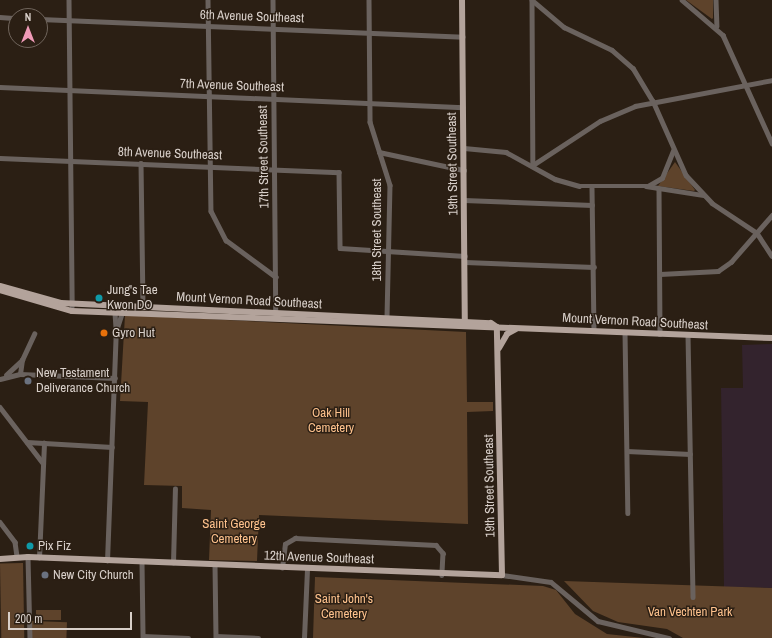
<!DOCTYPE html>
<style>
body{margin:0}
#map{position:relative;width:772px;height:638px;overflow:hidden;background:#2b1f14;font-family:"Archivo Narrow",sans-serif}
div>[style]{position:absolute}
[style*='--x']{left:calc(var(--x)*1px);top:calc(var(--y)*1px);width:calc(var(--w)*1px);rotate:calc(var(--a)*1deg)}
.industrial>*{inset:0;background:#33232d}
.green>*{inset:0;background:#5e432b;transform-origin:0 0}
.minor>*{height:4.5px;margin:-2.25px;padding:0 2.25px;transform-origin:2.25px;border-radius:2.25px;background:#6a625e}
.major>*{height:6px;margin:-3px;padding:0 3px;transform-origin:3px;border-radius:3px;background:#b3a39b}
.dots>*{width:11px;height:11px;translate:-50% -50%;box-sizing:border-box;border:2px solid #2b1f14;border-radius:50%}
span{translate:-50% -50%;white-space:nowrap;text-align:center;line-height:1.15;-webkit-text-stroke:3px #2b1f14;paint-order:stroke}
.street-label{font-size:13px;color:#d8cfc9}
.poi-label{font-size:13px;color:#d8cfc9}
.left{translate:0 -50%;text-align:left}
.park-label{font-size:13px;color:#fec28d}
.north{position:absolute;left:8px;top:8px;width:40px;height:40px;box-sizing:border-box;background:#2b1f14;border:1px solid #70655c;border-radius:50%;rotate:0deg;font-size:11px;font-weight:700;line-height:16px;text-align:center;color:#d8cfc9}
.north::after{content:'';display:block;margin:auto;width:14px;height:18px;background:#ef9ab7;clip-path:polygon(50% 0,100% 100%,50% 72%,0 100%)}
.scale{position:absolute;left:8px;top:612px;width:124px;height:18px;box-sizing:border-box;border:2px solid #d8cfc9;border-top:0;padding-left:5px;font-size:12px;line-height:14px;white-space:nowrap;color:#d8cfc9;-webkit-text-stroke:3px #2b1f14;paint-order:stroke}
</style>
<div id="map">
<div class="industrial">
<i style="clip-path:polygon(772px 344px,772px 588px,724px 587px,721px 388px,743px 388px,742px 345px)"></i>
</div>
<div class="green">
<i style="clip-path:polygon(686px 0,713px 0,713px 18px,712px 19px)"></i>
<i style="clip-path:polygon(675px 162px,695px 190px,694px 191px,658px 186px)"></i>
<i style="clip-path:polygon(125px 315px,466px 332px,467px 402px,493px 402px,493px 411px,467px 412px,468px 524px,259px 515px,257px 561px,209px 560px,211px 510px,182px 508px,182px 486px,144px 485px,148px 402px,120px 401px)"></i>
<i style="left:23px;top:563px;width:75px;height:23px;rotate:89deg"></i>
<i style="clip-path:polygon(315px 577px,543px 586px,556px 590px,575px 614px,607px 634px,644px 638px,313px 638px)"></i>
<i style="clip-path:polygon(564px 581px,772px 588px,772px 638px,683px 638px,667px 629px,618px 622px,593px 611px)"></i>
<i style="left:36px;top:610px;width:25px;height:10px"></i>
<i style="left:32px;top:621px;width:35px;height:17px;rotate:2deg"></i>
</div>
<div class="minor">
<i style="--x:69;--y:0;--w:306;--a:89.4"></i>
<i style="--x:208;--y:0;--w:211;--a:89.2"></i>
<i style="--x:211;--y:211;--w:33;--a:63"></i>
<i style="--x:226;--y:240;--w:62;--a:36.5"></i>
<i style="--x:273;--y:0;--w:314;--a:89.5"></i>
<i style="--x:369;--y:0;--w:122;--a:89.5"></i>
<i style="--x:370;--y:122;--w:66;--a:72.4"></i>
<i style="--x:390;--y:185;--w:134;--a:91.3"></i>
<i style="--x:532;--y:0;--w:165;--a:89.7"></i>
<i style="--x:533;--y:165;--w:80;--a:-33.3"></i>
<i style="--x:600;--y:121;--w:38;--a:-23"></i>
<i style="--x:635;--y:106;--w:139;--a:-10.7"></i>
<i style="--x:532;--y:0;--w:42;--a:40.2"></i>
<i style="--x:564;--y:27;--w:53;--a:25.6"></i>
<i style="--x:612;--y:50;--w:28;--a:41"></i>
<i style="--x:633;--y:68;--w:39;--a:59"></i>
<i style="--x:653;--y:101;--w:81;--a:66"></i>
<i style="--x:686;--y:175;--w:38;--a:47"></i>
<i style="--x:712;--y:203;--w:54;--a:33.7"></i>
<i style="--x:757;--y:233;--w:27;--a:57"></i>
<i style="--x:682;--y:0;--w:54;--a:40.5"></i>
<i style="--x:723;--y:35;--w:119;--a:65.6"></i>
<i style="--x:716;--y:0;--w:26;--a:88"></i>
<i style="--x:0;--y:17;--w:16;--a:4"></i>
<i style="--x:40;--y:19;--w:423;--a:2.4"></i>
<i style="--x:0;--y:87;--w:463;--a:2.5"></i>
<i style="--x:464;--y:148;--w:42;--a:5.4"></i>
<i style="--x:506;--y:152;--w:56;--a:28.9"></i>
<i style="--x:555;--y:179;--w:25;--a:16"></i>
<i style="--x:579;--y:186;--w:67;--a:0"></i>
<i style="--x:646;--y:186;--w:58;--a:9"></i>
<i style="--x:379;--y:152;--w:87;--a:12"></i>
<i style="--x:0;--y:158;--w:339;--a:2.4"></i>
<i style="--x:339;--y:172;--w:76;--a:89.2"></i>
<i style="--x:340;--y:248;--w:125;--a:3.7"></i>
<i style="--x:141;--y:163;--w:143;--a:89.2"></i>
<i style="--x:648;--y:186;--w:16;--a:-30"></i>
<i style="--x:662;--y:178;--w:29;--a:-68"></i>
<i style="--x:592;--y:188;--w:143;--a:89.2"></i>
<i style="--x:659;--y:189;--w:145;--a:89.6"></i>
<i style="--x:464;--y:200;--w:128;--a:2.2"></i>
<i style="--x:465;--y:262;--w:129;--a:2.2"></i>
<i style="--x:660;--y:274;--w:58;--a:-3"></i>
<i style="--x:718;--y:271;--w:16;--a:-35"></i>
<i style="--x:731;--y:262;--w:62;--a:-48.9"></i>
<i style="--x:115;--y:313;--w:16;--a:86"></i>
<i style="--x:625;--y:332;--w:181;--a:89.1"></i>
<i style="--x:688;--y:335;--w:262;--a:88.9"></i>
<i style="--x:20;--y:374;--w:14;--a:-82"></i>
<i style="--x:22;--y:360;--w:29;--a:-65"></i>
<i style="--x:6;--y:375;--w:22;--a:-43"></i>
<i style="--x:0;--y:379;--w:21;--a:-14"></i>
<i style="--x:20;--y:374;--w:95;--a:2.4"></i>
<i style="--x:0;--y:407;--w:71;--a:52.5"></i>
<i style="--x:27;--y:442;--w:85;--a:3.4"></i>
<i style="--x:627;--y:451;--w:63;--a:2.7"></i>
<i style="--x:0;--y:522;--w:25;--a:53"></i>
<i style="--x:15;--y:542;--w:15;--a:82"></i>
<i style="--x:28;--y:557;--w:81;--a:88.6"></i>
<i style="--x:39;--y:558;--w:115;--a:-87.5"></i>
<i style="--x:107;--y:561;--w:230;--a:-87.8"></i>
<i style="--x:116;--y:331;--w:19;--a:-72"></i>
<i style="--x:142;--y:562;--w:76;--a:89.2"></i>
<i style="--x:173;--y:563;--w:74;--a:-88.5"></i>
<i style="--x:215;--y:565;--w:73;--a:89.2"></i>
<i style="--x:282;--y:568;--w:24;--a:-83"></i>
<i style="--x:285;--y:544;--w:12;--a:-31"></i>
<i style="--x:295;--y:538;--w:141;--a:2.8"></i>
<i style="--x:436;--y:545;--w:11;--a:49"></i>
<i style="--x:443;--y:553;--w:22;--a:93"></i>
<i style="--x:502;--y:575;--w:49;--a:8.1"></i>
<i style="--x:551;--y:582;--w:61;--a:39.7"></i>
<i style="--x:598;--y:621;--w:73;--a:13.5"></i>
<i style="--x:143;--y:636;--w:45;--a:2.5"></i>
<i style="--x:216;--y:636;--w:42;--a:2.7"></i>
<i style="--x:304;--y:638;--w:69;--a:-87.5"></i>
</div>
<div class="major">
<i style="--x:462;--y:0;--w:326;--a:89.5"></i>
<i style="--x:0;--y:286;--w:63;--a:15.6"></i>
<i style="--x:61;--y:303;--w:430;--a:2.7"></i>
<i style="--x:491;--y:323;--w:7;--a:34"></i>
<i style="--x:0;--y:290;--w:75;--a:16.3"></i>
<i style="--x:72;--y:311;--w:701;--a:2.21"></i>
<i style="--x:499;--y:348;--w:16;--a:-60"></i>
<i style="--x:507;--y:334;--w:10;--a:-29"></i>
<i style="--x:0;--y:559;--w:28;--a:-4"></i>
<i style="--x:28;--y:557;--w:474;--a:2.2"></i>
<i style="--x:502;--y:575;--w:248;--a:-91.2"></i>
</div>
<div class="dots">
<i style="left:99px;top:298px;background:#0f9aa8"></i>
<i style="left:104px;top:333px;background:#e8710a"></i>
<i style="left:28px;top:381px;background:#6b7280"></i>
<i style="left:30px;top:546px;background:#0f9aa8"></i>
<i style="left:45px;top:575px;background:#6b7280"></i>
</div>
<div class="street-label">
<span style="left:252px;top:17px;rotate:2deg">6th Avenue Southeast</span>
<span style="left:232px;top:86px;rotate:2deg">7th Avenue Southeast</span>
<span style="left:170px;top:154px;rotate:2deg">8th Avenue Southeast</span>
<span style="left:264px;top:157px;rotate:-91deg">17th Street Southeast</span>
<span style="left:453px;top:164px;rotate:-91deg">19th Street Southeast</span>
<span style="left:377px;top:230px;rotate:-90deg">18th Street Southeast</span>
<span style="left:249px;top:301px;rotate:3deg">Mount Vernon Road Southeast</span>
<span style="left:635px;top:322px;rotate:3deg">Mount Vernon Road Southeast</span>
<span style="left:490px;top:486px;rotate:-91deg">19th Street Southeast</span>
<span style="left:319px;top:558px;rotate:2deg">12th Avenue Southeast</span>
</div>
<div class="poi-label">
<span class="left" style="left:107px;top:298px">Jung's Tae<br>Kwon DO</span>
<span class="left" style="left:112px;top:333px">Gyro Hut</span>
<span class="left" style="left:36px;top:381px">New Testament<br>Deliverance Church</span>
<span class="left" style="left:38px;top:546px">Pix Fiz</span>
<span class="left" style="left:53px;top:575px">New City Church</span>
</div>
<div class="park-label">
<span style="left:331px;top:421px">Oak Hill<br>Cemetery</span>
<span style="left:234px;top:532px">Saint George<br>Cemetery</span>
<span style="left:344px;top:607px">Saint John's<br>Cemetery</span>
<span style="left:690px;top:612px">Van Vechten Park</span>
</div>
<div class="north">N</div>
<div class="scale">200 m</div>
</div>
